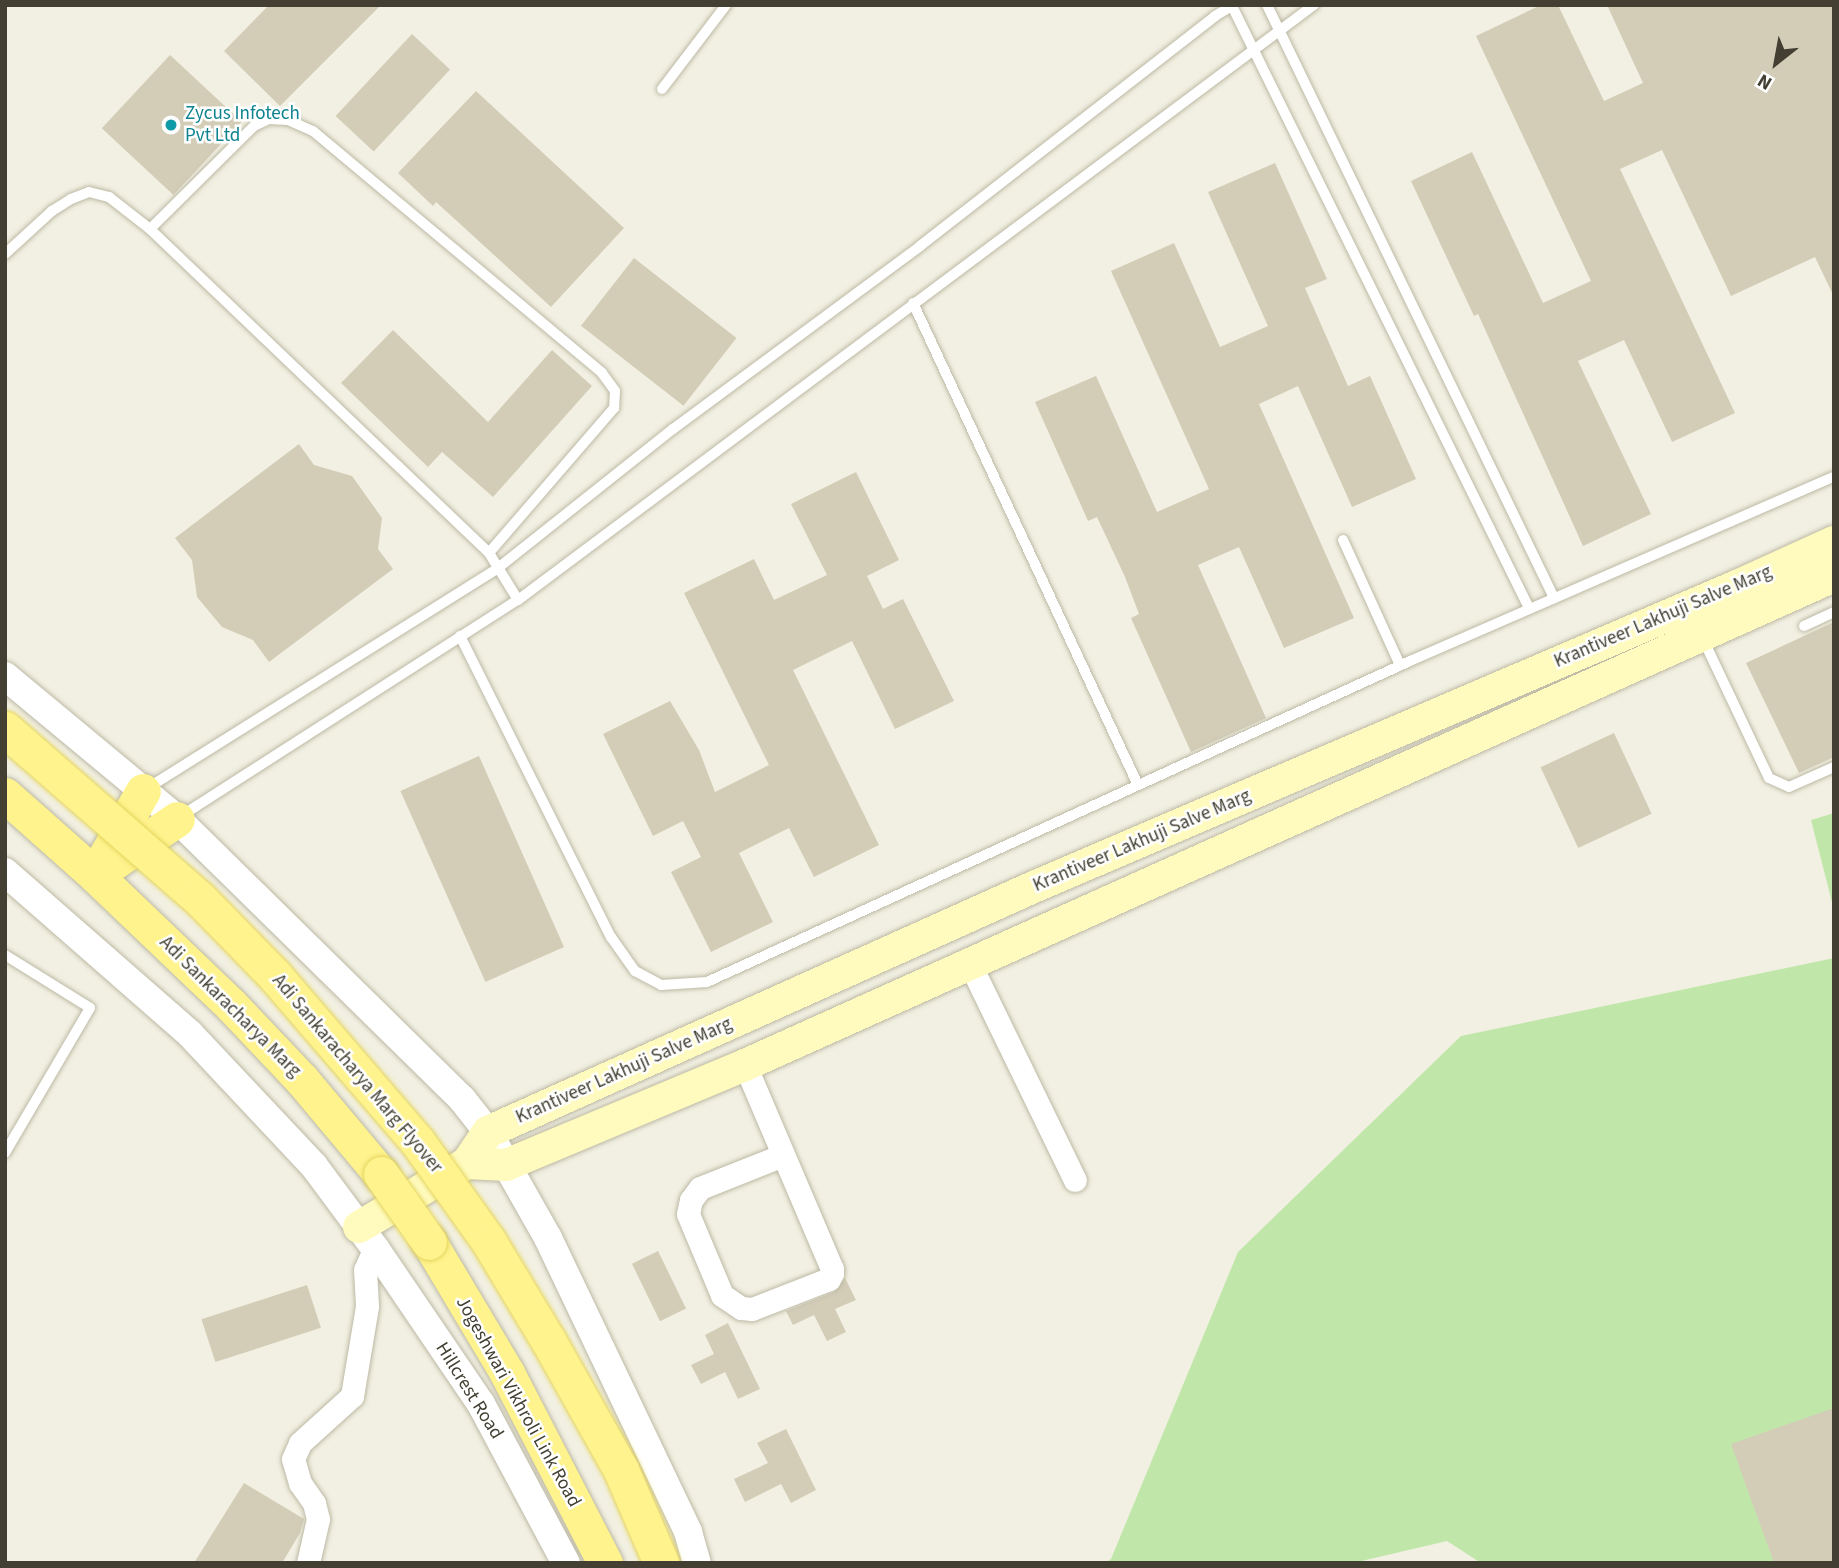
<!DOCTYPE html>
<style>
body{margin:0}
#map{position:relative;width:1839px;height:1568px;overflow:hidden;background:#f2f0e2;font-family:"Source Sans 3",sans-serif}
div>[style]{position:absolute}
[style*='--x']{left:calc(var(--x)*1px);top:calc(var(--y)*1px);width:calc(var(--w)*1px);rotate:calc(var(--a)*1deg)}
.green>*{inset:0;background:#c0e7a9}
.building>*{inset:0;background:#d3cdb8;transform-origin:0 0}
.roads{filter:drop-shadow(0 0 2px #bdb9a5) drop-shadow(0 0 2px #bdb9a5)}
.service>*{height:10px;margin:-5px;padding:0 5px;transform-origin:5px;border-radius:5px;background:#fff}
.minor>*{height:23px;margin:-11.5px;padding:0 11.5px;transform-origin:11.5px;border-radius:11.5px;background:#fff}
.tertiary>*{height:28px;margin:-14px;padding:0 14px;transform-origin:14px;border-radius:14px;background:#fff}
.secondary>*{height:32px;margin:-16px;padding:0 16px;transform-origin:16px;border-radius:16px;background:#fffbbf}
.primary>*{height:35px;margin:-17.5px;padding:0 17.5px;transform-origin:17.5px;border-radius:17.5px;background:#fff38e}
.bridges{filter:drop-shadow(0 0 2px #e5d55d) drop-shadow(0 0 2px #e5d55d)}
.primary-bridge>*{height:35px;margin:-17.5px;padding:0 17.5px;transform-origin:17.5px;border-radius:17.5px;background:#fff38e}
.dots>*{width:19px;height:19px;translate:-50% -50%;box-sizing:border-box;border:4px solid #fff;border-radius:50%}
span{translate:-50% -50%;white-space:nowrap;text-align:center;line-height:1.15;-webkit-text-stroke:5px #fff;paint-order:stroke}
.culture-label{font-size:19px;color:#0d838f}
.left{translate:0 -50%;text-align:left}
.street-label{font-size:19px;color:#434033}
.frame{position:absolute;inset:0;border:7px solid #434033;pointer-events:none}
.north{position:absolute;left:1741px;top:28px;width:70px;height:70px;-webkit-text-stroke:5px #fff;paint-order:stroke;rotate:211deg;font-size:19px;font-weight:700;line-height:28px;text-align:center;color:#434033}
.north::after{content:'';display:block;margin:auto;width:24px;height:32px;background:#434033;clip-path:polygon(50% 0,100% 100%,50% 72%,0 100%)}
</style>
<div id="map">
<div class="green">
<i style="clip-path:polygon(1834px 813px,1834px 910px,1811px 820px)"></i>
<i style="clip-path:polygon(1834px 958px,1834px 1563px,1481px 1563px,1447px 1541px,1353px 1563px,1105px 1563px,1111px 1559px,1238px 1252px,1461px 1036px)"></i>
</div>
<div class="building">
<i style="clip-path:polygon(269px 5px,381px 5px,280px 106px,224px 51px)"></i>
<i style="clip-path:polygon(1541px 5px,1558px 5px,1604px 101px,1643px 83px,1607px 5px,1834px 5px,1834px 297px,1815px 257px,1731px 296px,1662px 150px,1620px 169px,1735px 413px,1672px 442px,1624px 340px,1578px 361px,1651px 514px,1583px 546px,1478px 314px,1474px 316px,1411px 181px,1472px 152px,1543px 303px,1591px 281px,1476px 36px)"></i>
<i style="left:412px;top:34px;width:52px;height:112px;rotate:43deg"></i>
<i style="left:170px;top:55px;width:98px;height:100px;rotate:43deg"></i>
<i style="clip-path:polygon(476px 91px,624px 228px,551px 307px,436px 202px,433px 206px,398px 173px)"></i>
<i style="clip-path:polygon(1275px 163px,1327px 279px,1305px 288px,1348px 386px,1370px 376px,1416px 479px,1352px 507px,1298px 386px,1259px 404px,1354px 618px,1284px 648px,1239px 547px,1198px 565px,1266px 718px,1191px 752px,1131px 618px,1139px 614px,1125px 577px,1097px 517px,1088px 521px,1035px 402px,1096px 376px,1157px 512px,1209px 489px,1111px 271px,1174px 243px,1220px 347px,1268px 326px,1208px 192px)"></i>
<i style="left:634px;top:258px;width:130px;height:86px;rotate:38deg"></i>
<i style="clip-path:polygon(393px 330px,488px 422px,552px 350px,592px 386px,493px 497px,442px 452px,428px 467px,341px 383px)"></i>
<i style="clip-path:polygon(299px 444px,314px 465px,352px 476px,382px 518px,378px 549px,393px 569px,269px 662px,253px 640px,222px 627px,197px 597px,192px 560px,175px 538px)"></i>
<i style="clip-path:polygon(856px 472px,899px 560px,867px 576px,883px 609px,903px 599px,954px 701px,895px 729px,852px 641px,793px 670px,879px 845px,814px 877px,789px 828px,739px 853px,773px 922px,711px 952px,671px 872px,701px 857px,683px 821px,653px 836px,603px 734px,670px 701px,699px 750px,715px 792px,769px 765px,684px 593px,754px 559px,774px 600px,827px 575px,791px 504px)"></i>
<i style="clip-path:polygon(1834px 622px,1834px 757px,1799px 773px,1746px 663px)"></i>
<i style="left:1614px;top:733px;width:89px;height:81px;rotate:65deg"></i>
<i style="left:479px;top:756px;width:209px;height:86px;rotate:66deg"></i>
<i style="left:658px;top:1251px;width:64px;height:29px;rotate:64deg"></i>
<i style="clip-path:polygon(845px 1278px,856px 1300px,835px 1309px,846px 1332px,827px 1341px,814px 1315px,793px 1325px,786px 1311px,834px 1292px)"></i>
<i style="left:307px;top:1285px;width:45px;height:111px;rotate:72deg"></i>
<i style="clip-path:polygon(728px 1323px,760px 1389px,738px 1399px,725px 1372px,701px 1384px,691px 1365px,714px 1354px,705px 1335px)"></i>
<i style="clip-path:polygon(1834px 1408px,1834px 1563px,1774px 1563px,1731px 1444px)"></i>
<i style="clip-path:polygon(786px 1429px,816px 1490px,791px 1503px,781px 1484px,745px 1502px,734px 1479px,768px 1463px,757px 1443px)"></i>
<i style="clip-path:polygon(244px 1483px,304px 1519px,300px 1533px,282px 1563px,194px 1563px)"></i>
</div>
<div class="roads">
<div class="service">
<i style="--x:1267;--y:5;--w:659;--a:64.17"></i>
<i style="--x:1232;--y:6;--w:671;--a:63.74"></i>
<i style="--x:662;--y:89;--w:106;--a:-52.7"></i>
<i style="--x:150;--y:229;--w:146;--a:-44.7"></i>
<i style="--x:254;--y:126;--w:17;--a:-25"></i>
<i style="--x:269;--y:119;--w:19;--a:3"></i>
<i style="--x:288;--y:120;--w:27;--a:24"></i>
<i style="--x:313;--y:131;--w:377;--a:39.9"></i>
<i style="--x:602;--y:373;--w:22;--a:54"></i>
<i style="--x:615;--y:391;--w:17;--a:93"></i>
<i style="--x:614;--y:408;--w:191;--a:130.8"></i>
<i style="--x:5;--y:254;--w:64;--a:-42.5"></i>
<i style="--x:52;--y:211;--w:22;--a:-32"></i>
<i style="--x:71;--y:199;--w:19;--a:-21"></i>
<i style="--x:89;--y:192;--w:21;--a:14"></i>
<i style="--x:109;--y:197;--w:52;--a:38"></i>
<i style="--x:150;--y:229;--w:469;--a:43.7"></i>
<i style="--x:489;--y:553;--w:55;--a:58.3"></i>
<i style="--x:913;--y:303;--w:532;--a:64.98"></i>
<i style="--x:1343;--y:540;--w:137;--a:65.5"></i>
<i style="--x:1804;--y:626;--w:33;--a:-25"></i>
<i style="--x:460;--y:636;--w:337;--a:63.4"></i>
<i style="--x:611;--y:937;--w:42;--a:54.8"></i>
<i style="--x:635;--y:971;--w:30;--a:28"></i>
<i style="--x:661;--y:985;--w:46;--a:-3.7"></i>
<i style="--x:707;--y:982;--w:773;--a:-24.54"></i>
<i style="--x:1410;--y:661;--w:462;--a:-23.5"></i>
<i style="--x:1702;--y:637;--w:156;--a:64.6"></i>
<i style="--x:1769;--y:778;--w:22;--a:24"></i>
<i style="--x:1789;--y:787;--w:49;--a:-24"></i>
<i style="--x:146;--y:789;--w:416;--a:-32.1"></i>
<i style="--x:498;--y:568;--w:223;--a:-38.5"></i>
<i style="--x:673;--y:429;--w:307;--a:-36.5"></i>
<i style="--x:920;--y:246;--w:374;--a:-37.9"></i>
<i style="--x:1215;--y:16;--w:21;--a:-31"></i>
<i style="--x:181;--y:816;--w:400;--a:-32.7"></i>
<i style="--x:518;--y:600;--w:994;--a:-36.78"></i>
<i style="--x:5;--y:955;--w:100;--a:31.9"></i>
<i style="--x:90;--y:1008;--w:168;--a:120.4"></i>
</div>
<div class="minor">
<i style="--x:970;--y:964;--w:240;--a:64.1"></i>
<i style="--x:745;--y:1065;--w:222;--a:66.9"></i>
<i style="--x:832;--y:1269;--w:4;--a:90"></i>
<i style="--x:832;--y:1273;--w:7;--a:117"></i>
<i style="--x:829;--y:1279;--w:83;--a:158.7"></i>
<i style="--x:752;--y:1309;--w:11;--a:-175"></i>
<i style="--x:741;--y:1308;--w:23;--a:-146"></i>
<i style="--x:722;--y:1295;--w:88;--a:-112.8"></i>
<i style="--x:688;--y:1214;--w:14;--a:-78"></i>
<i style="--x:691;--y:1200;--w:15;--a:-53"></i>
<i style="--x:700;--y:1188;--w:89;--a:-21.7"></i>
<i style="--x:308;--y:1563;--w:45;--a:-77.2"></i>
<i style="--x:318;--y:1519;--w:16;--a:-104"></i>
<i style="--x:314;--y:1503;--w:24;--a:-125"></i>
<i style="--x:300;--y:1483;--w:25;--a:-106"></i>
<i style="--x:293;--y:1459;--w:17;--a:-66"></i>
<i style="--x:300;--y:1443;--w:70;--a:-42.1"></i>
<i style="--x:352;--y:1396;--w:91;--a:-80.5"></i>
<i style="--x:367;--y:1306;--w:36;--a:-93"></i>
<i style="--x:365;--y:1270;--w:24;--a:-66"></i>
</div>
<div class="tertiary">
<i style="--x:5;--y:676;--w:224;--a:39.7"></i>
<i style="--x:177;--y:819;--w:400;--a:44.5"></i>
<i style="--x:462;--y:1099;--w:42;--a:51.8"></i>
<i style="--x:488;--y:1132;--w:122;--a:60.5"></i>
<i style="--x:548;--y:1238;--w:326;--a:64.5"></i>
<i style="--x:688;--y:1532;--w:32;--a:74"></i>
<i style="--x:5;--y:872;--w:246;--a:41.2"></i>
<i style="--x:190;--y:1034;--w:181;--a:46.8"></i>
<i style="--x:314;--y:1166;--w:102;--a:53.4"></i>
<i style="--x:375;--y:1248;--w:189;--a:55.8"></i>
<i style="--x:481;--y:1404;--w:180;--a:61.9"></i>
</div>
<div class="secondary">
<i style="--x:467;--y:1163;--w:39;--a:3"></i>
<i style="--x:506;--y:1165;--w:259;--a:-22.7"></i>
<i style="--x:745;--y:1065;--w:1194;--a:-24.18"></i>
<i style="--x:359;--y:1227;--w:126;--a:-30.7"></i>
<i style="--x:467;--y:1163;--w:37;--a:-56"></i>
<i style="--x:488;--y:1132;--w:601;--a:-24.18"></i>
<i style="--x:1036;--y:886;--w:762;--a:-23.17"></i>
<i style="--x:1737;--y:586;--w:107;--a:-24.4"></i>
</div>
<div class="primary">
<i style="--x:5;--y:795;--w:120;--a:41.6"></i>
<i style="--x:95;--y:875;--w:188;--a:43.7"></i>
<i style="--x:231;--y:1005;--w:103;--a:46.6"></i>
<i style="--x:302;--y:1080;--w:123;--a:50"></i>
<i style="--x:105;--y:857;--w:76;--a:-60.1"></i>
<i style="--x:95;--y:875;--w:99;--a:-34.3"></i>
<i style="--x:429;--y:1242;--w:152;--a:59.2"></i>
<i style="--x:507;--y:1373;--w:214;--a:62.7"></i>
</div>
</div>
<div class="bridges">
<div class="primary-bridge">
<i style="--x:5;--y:729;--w:257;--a:41.1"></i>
<i style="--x:199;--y:898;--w:109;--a:45.7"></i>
<i style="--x:275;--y:976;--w:218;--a:49.3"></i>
<i style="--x:417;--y:1141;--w:124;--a:54.5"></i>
<i style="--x:489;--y:1242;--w:114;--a:59"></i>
<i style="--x:548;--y:1340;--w:149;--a:60.7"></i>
<i style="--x:621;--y:1470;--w:101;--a:66.7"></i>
<i style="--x:381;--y:1174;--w:83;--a:54.8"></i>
</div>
</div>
<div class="dots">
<i style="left:171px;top:125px;background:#0f9aa8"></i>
</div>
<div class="culture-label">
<span class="left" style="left:185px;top:125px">Zycus Infotech<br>Pvt Ltd</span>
</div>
<div class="street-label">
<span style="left:1663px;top:617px;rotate:-23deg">Krantiveer Lakhuji Salve Marg</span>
<span style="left:1142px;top:841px;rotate:-23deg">Krantiveer Lakhuji Salve Marg</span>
<span style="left:230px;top:1007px;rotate:45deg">Adi Sankaracharya Marg</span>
<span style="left:624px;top:1071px;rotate:-24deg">Krantiveer Lakhuji Salve Marg</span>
<span style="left:357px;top:1074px;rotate:50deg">Adi Sankaracharya Marg Flyover</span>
<span style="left:469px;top:1391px;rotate:58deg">Hillcrest Road</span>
<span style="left:518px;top:1402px;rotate:61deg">Jogeshwari Vikhroli Link Road</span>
</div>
<div class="frame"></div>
<div class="north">N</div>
</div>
